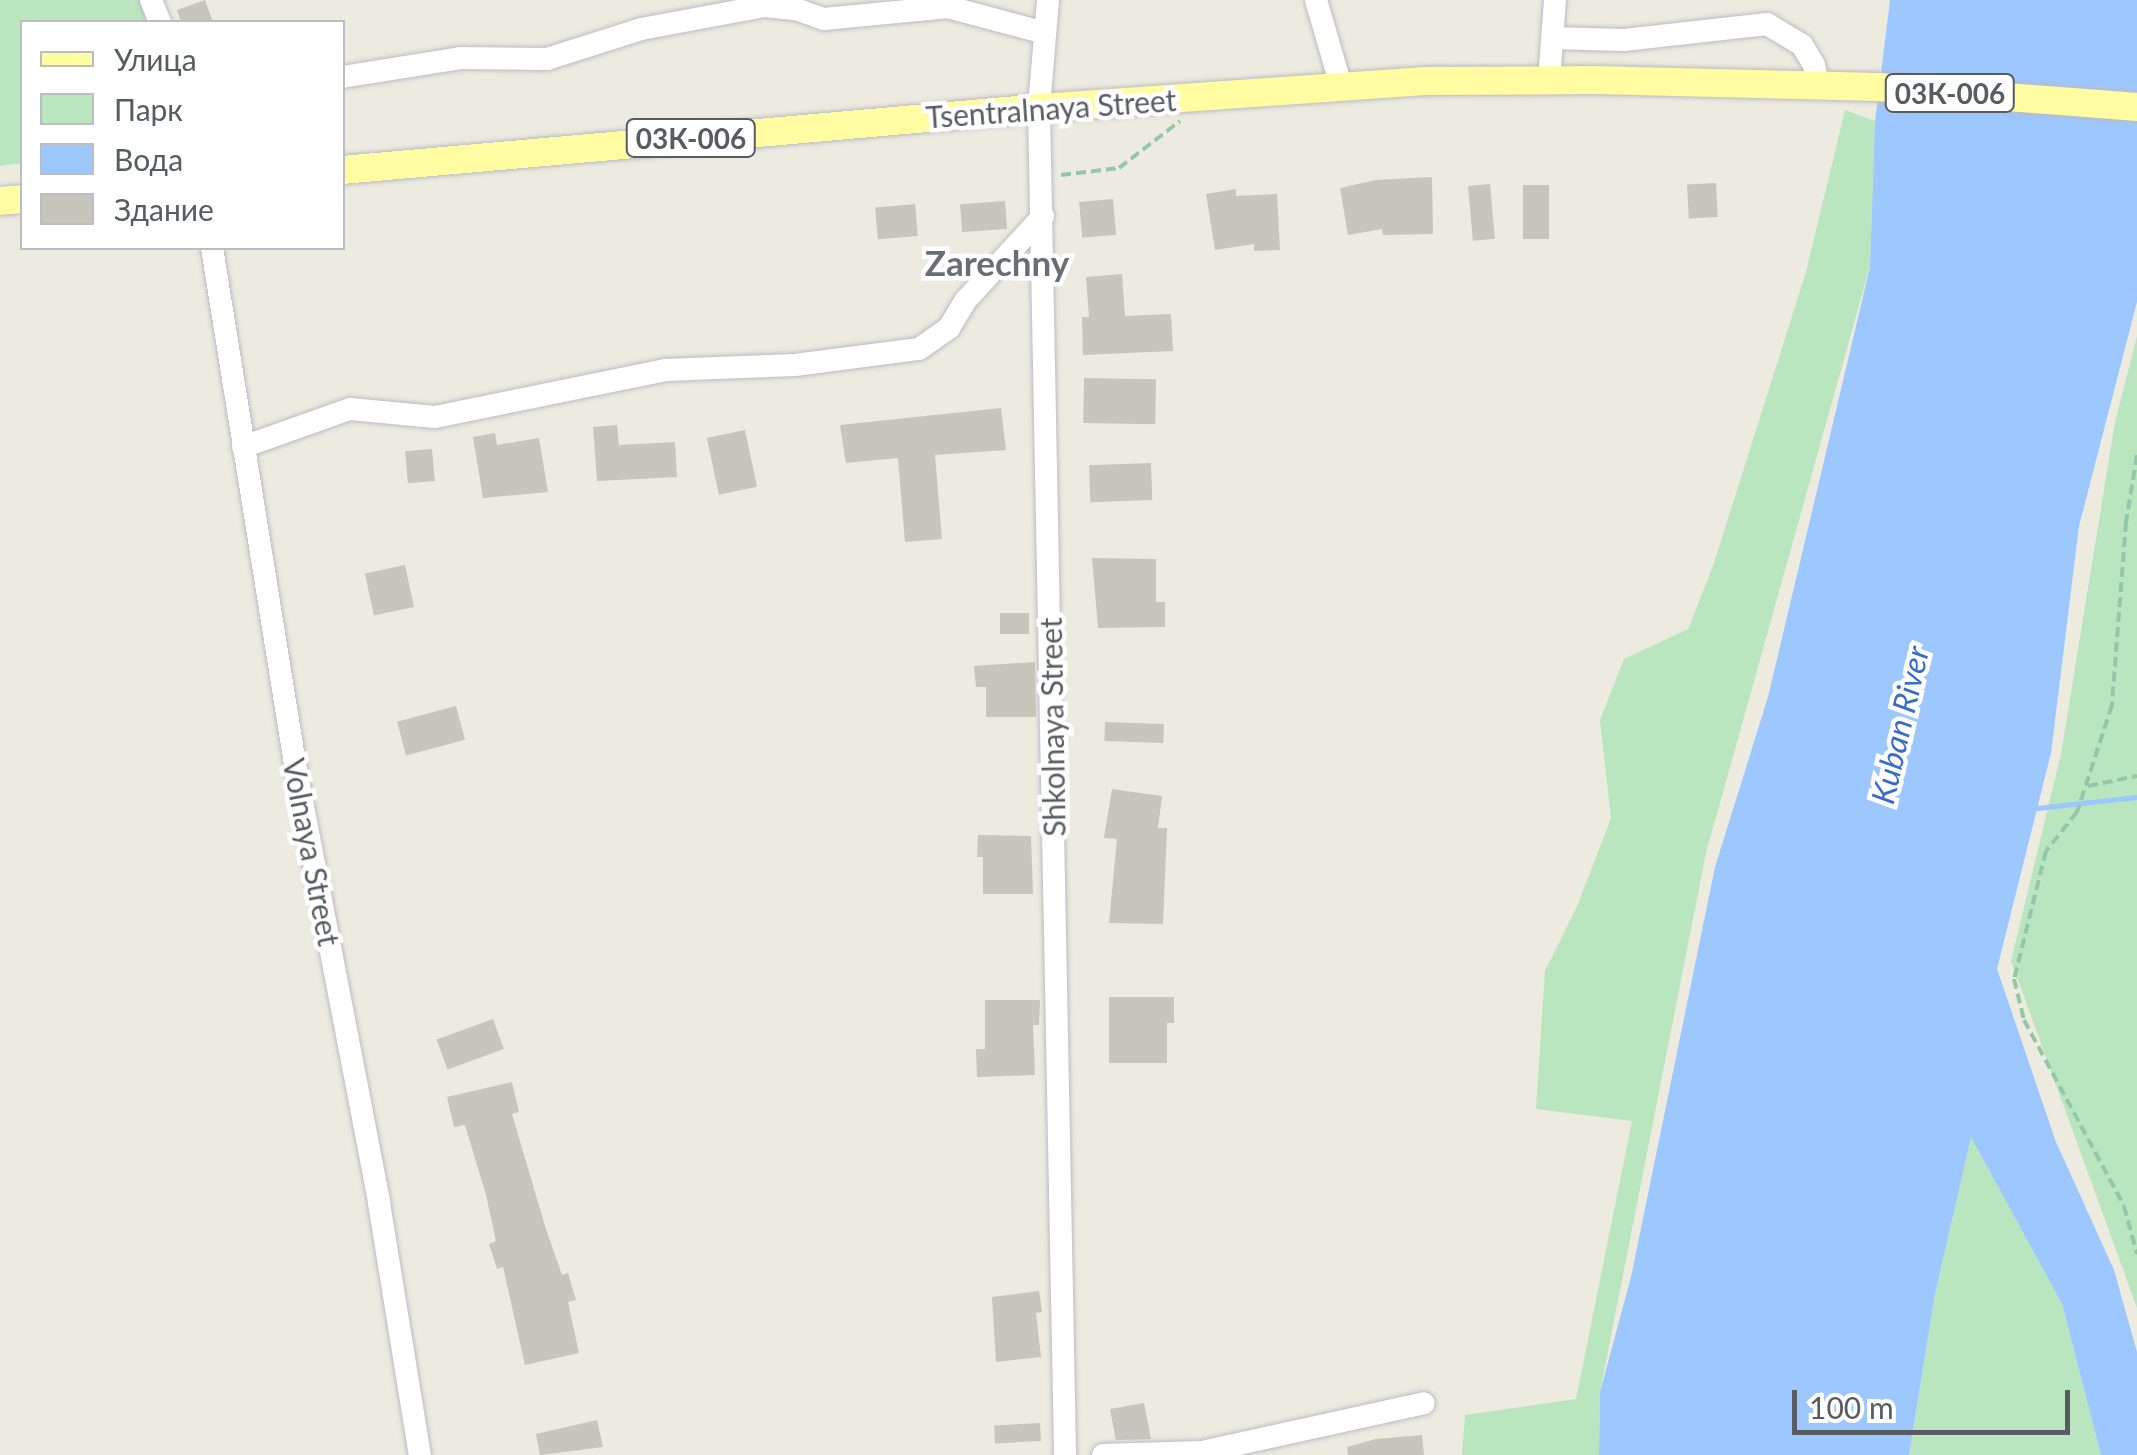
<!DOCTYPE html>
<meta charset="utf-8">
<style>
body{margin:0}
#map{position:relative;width:2137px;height:1455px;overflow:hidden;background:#edebdf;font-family:Lato,sans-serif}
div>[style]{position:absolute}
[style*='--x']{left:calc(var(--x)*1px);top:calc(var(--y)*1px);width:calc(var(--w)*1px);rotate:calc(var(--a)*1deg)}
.green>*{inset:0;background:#b9e6bf}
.water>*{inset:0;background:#9dc7ff}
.stream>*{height:5px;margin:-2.5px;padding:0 2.5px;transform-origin:2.5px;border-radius:2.5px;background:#9dc7ff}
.building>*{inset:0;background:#c7c5bc;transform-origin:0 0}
.path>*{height:4px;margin-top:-2px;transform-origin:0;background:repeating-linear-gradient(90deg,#92c7a9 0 10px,transparent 0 15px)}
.roads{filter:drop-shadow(0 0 2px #babcc2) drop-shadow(0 0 2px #babcc2)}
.minor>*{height:22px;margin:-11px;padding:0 11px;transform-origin:11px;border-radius:11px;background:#fff}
.major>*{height:28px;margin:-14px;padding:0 14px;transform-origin:14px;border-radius:14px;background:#fffca2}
span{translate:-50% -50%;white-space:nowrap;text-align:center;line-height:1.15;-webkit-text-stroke:9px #fff;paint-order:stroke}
.shield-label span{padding:2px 8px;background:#fff;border:2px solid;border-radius:8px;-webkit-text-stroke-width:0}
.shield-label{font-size:28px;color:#585b62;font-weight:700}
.street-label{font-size:30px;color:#585b62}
.water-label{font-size:32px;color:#396cc9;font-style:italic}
.quarter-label{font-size:35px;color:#696d74;font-weight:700}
.legend{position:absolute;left:20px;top:20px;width:325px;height:230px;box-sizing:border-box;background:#fff;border:2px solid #bcbdc0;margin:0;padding:12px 18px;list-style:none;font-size:30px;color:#585b62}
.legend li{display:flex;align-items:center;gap:20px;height:50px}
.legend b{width:50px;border:2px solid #bcbdc0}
.scale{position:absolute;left:1792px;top:1390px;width:278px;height:45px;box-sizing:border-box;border:5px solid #585b62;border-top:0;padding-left:12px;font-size:30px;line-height:35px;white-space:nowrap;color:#585b62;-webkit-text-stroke:8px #fff;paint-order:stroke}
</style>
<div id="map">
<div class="green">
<i style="clip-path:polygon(0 0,144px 0,154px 22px,22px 22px,22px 163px,0 166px)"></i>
<i style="clip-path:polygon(1845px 110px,1875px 121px,1870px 266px,1706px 853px,1600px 1392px,1599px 1455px,1462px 1455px,1465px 1415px,1576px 1399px,1632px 1121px,1536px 1109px,1545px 971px,1578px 904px,1611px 818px,1600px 720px,1624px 659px,1688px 629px,1713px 566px,1806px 272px)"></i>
<i style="clip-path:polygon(2137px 336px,2137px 1308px,2011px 961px,2061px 754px,2115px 422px)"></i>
<i style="clip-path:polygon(1971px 1135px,2062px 1304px,2101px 1455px,1909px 1455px,1935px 1294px)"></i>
</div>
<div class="water">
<i style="clip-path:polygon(1890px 0,2137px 0,2137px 302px,2079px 526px,2051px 753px,1997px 969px,2056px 1142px,2114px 1270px,2137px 1352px,2137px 1455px,2101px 1455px,2062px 1304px,1971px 1137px,1935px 1294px,1909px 1455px,1599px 1455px,1600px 1392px,1631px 1277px,1715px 867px,1768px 697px,1870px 267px,1875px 121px)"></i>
</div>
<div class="stream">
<i style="--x:2037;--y:808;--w:101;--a:-6.3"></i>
</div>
<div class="building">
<i style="clip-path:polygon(205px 0,213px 22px,181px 22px,177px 10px)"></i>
<i style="clip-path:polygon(1432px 177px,1433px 234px,1383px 235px,1382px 229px,1348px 235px,1340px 188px,1376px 180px)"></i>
<i style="left:1716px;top:183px;width:34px;height:29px;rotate:87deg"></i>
<i style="left:1490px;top:184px;width:55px;height:22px;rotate:85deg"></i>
<i style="left:1549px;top:185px;width:54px;height:26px;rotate:90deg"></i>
<i style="clip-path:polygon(1236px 189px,1236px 196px,1277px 194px,1280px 250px,1254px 251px,1254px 244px,1215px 250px,1206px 194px)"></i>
<i style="left:1113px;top:199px;width:36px;height:34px;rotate:85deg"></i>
<i style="left:1005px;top:201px;width:28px;height:45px;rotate:86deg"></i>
<i style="left:915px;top:204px;width:32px;height:40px;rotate:85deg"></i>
<i style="clip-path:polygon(1122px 274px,1125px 316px,1171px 314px,1173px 351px,1083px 355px,1082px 317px,1089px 317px,1086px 277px)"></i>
<i style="left:1084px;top:378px;width:72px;height:45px;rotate:1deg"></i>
<i style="clip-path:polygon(1001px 408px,1006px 450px,935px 455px,942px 539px,905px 542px,898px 458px,846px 463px,840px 425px)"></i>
<i style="clip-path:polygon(617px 425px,619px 445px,675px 442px,677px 477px,597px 481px,593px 427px)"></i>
<i style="left:745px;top:430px;width:58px;height:39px;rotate:78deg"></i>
<i style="clip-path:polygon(495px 433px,497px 445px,539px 438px,548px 492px,483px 498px,473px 437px)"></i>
<i style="left:432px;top:449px;width:32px;height:27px;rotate:85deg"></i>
<i style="left:1151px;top:463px;width:37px;height:62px;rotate:88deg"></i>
<i style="clip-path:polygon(1092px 558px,1156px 559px,1156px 602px,1165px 602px,1165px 627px,1098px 628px)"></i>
<i style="left:405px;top:565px;width:43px;height:41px;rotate:78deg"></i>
<i style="left:1000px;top:613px;width:29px;height:21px"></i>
<i style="clip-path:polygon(1035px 662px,1036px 717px,986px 717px,986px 687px,976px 687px,974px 666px)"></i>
<i style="left:456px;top:706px;width:35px;height:61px;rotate:75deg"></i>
<i style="left:1105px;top:722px;width:59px;height:19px;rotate:2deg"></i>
<i style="clip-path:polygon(1112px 789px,1162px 796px,1158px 828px,1167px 828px,1163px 924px,1109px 923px,1117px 839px,1104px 838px)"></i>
<i style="clip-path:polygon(978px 835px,1031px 836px,1033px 894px,983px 894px,983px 857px,977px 857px)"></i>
<i style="clip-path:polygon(1109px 997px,1174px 997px,1174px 1023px,1167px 1023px,1167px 1063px,1109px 1063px)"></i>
<i style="clip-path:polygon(985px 1000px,1040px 1000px,1039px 1025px,1033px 1025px,1035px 1075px,977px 1077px,976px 1049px,985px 1049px)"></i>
<i style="left:493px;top:1019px;width:32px;height:60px;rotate:70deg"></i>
<i style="clip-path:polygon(512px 1082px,519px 1112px,512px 1114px,545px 1226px,562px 1275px,568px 1273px,576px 1300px,568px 1302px,579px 1353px,525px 1365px,503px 1267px,497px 1269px,489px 1244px,496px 1241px,486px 1195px,465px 1125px,454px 1127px,447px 1097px)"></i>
<i style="clip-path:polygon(1039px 1291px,1042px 1312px,1036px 1313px,1041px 1357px,996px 1362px,992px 1297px)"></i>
<i style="clip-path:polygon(1144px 1403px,1151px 1439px,1116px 1440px,1110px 1409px)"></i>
<i style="clip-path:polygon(597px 1420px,603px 1447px,540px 1455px,536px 1434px)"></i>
<i style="left:1040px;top:1423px;width:18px;height:46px;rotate:87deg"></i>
<i style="clip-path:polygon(1422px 1435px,1424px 1455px,1348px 1455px,1347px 1447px,1376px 1439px)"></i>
</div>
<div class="path">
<i style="--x:1061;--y:175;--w:58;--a:-6.9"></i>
<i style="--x:1119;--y:168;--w:77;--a:-37.6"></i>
<i style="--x:2137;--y:455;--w:68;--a:99.3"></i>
<i style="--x:2126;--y:522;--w:184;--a:94.4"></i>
<i style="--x:2112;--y:705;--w:113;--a:108.1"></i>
<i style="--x:2077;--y:812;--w:50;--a:128.5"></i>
<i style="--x:2046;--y:851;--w:132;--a:104"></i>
<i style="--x:2014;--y:979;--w:42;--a:76.3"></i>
<i style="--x:2024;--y:1020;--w:211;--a:61.7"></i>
<i style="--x:2124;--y:1206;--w:50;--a:74.8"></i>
<i style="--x:2088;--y:786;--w:50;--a:-11.5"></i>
</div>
<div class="roads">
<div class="minor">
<i style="--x:151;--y:0;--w:24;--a:68"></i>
<i style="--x:1048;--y:0;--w:108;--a:94.8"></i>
<i style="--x:1039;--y:108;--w:1347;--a:88.89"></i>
<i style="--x:1316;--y:0;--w:90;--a:73.8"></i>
<i style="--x:1552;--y:38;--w:72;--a:1.6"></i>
<i style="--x:1624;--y:40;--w:144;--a:-6.4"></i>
<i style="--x:1767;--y:24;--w:41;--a:31"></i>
<i style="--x:1802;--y:45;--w:23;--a:59"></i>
<i style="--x:1814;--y:65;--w:20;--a:79"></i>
<i style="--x:342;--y:77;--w:120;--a:-9.1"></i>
<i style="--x:460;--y:58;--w:87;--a:0.7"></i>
<i style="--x:547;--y:59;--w:99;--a:-17.7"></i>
<i style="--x:641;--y:29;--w:126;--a:-10.5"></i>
<i style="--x:765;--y:6;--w:31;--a:6"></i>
<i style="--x:796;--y:9;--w:30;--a:20"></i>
<i style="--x:824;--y:19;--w:125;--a:-5.5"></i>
<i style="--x:948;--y:7;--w:100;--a:15"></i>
<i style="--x:1549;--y:80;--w:80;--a:-85.7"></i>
<i style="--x:212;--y:248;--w:529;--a:80.86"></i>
<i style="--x:296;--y:770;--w:441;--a:79.1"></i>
<i style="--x:379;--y:1203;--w:255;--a:80.8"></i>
<i style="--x:243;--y:447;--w:114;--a:-19.6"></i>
<i style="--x:350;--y:409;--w:85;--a:5.4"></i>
<i style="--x:435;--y:417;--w:235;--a:-11.5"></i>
<i style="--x:665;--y:370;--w:130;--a:-2.2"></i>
<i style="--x:795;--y:365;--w:125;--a:-7.4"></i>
<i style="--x:919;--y:349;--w:37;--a:-35"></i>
<i style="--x:949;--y:328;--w:33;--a:-59"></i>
<i style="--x:966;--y:300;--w:114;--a:-47.5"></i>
<i style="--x:1103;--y:1455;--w:99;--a:-1.7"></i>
<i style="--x:1202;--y:1452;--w:227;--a:-12.4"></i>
</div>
<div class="major">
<i style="--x:342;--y:170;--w:700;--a:-5.08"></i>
<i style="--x:1039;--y:108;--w:387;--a:-4"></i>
<i style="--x:1425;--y:81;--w:169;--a:-0.3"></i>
<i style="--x:1594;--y:80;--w:284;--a:1.4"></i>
<i style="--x:1878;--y:87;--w:260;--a:4.4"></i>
<i style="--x:0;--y:201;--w:22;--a:-5"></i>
</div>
</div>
<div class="shield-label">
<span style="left:1950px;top:93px">03К-006</span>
<span style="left:691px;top:138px">03К-006</span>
</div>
<div class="street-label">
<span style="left:1051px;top:108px;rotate:-4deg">Tsentralnaya Street</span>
<span style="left:1052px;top:727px;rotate:-91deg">Shkolnaya Street</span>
<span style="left:312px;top:852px;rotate:79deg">Volnaya Street</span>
</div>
<div class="water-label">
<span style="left:1900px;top:725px;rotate:-77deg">Kuban River</span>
</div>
<div class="quarter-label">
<span style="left:997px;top:262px">Zarechny</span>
</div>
<ul class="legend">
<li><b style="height:12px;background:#fffca2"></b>Улица</li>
<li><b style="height:28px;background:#b9e6bf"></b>Парк</li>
<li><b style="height:28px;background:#9dc7ff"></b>Вода</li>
<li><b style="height:28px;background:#c7c5bc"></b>Здание</li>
</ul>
<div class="scale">100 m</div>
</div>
